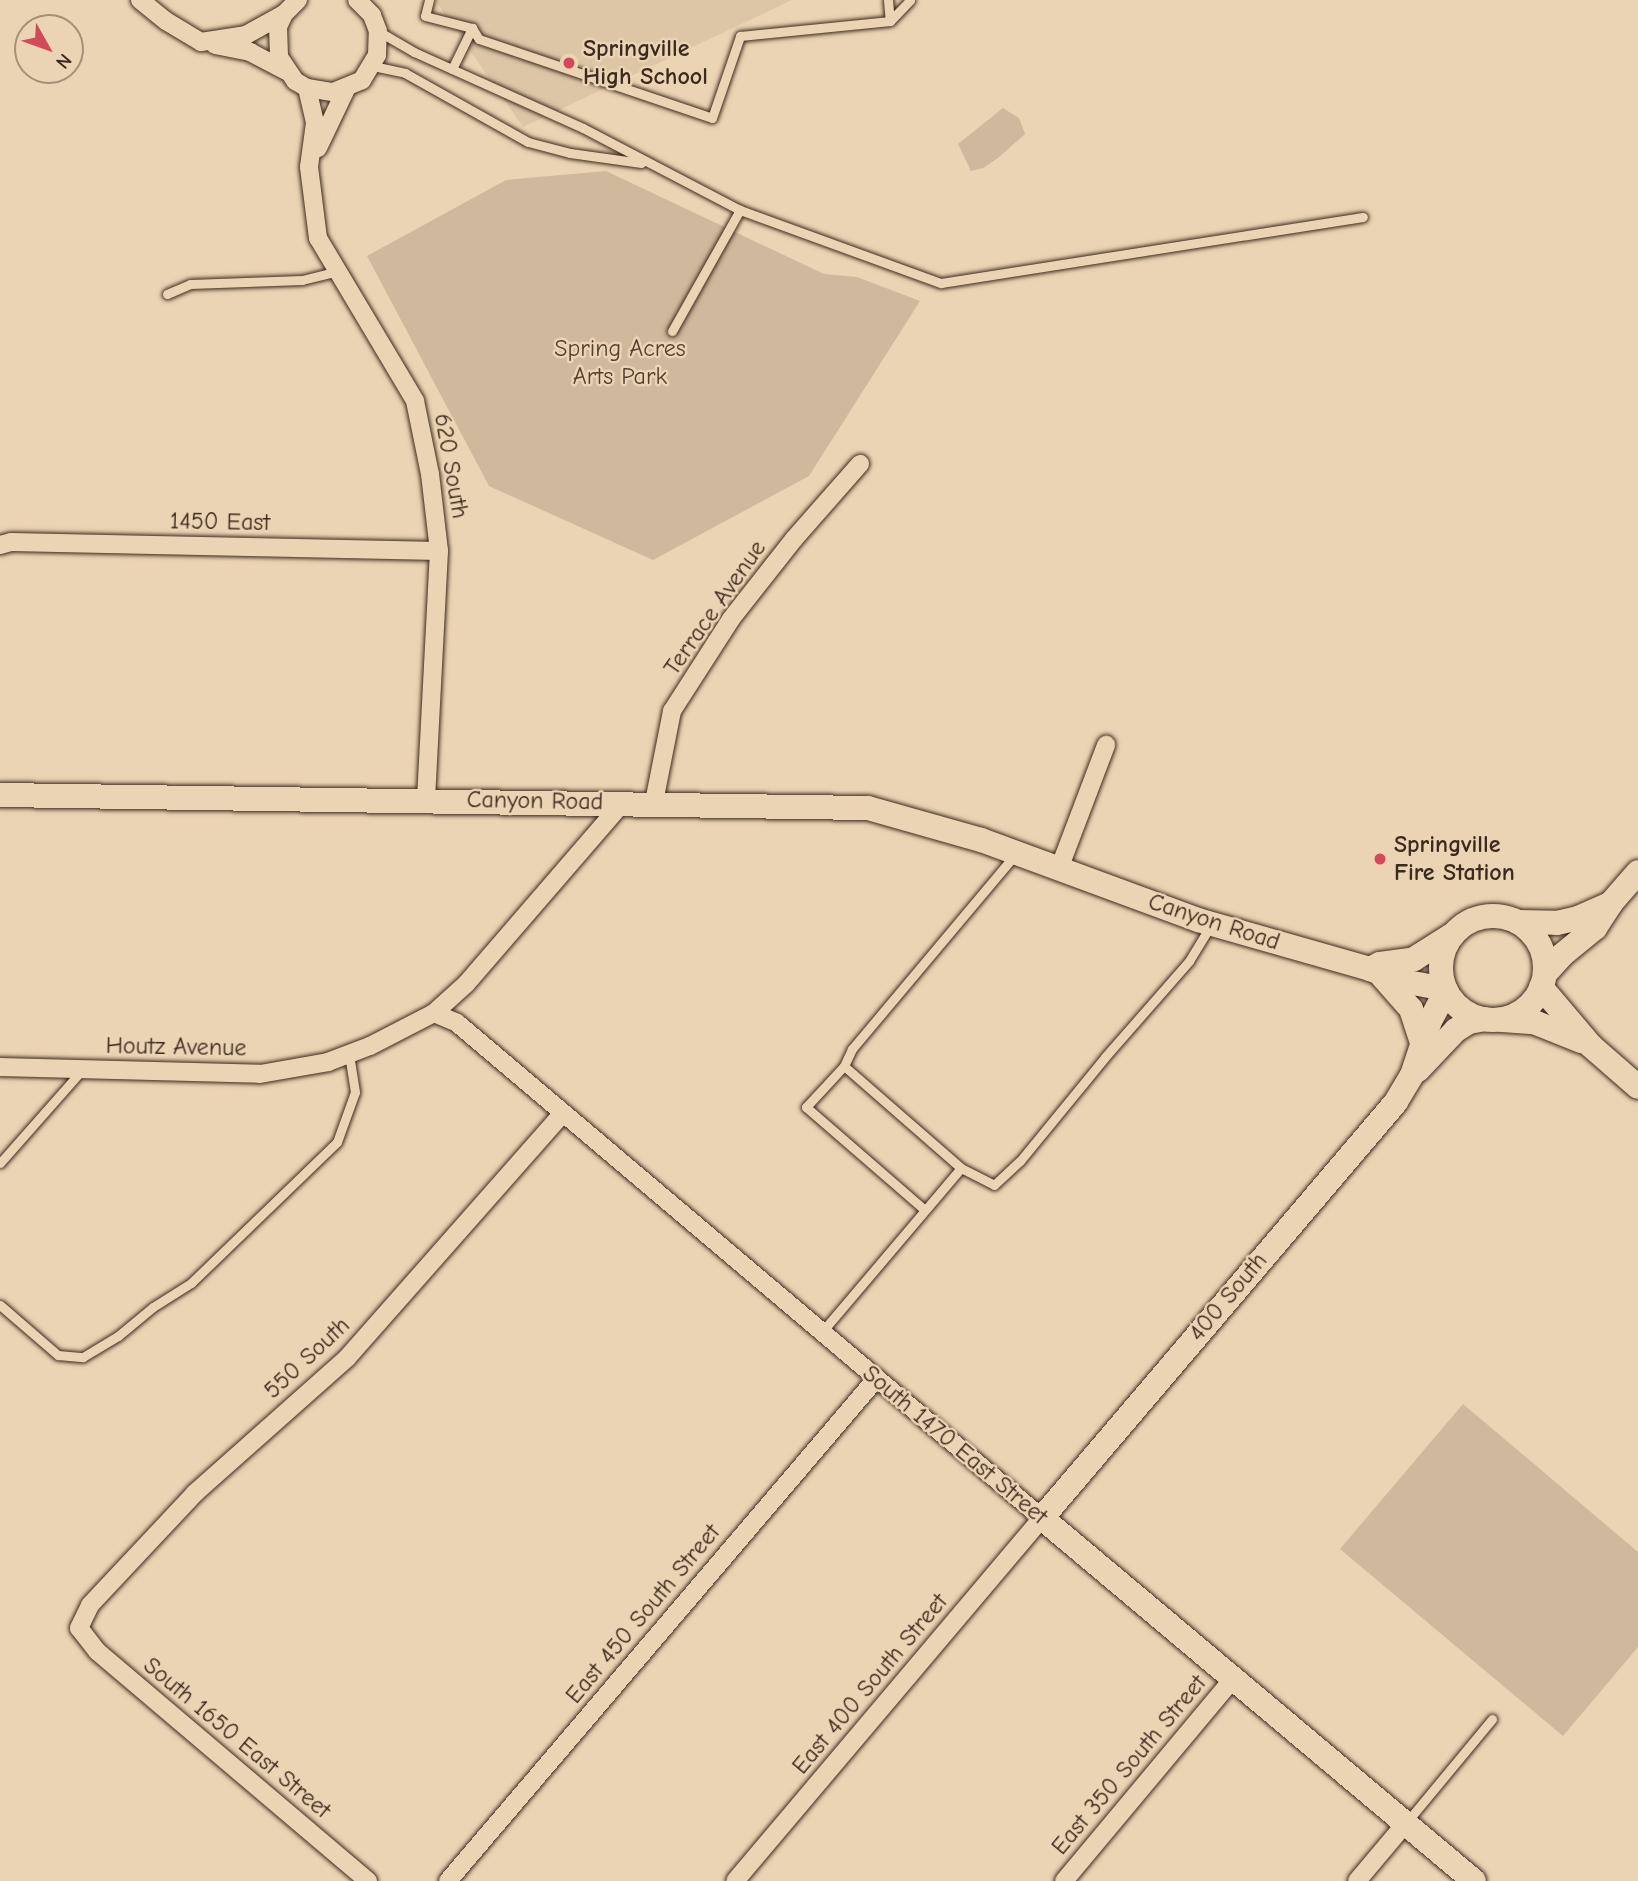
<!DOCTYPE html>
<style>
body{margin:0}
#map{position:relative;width:1638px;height:1881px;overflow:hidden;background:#ebd4b3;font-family:"Comic Neue",sans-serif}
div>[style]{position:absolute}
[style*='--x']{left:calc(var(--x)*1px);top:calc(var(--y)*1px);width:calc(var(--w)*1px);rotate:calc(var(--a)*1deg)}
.built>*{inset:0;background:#dcc6a6}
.green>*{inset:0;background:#cfb89b}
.roads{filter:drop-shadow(0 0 2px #3b2a1e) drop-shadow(0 0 2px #3b2a1e)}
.lane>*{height:9px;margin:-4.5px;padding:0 4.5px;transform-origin:4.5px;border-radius:4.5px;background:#ebd4b3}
.street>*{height:18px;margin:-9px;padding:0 9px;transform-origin:9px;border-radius:9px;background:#ebd4b3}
.secondary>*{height:24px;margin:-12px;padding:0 12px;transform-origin:12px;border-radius:12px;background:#ebd4b3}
.secondary>.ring{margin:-12px;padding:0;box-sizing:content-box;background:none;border:24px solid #ebd4b3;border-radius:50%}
.dots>*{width:19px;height:19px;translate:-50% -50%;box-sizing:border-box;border:4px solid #ebd4b3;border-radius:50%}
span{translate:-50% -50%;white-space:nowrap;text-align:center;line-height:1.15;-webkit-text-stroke:5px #ebd4b3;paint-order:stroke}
.poi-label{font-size:24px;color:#3b2a1e;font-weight:700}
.left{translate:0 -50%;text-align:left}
.park-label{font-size:24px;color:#513f31}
.street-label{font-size:24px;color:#3b2a1e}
.north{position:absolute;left:14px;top:14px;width:70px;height:70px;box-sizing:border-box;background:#ebd4b3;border:2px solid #a59077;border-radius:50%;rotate:130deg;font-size:19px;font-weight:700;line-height:28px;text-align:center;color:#3b2a1e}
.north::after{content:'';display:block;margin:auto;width:24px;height:32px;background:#d1495b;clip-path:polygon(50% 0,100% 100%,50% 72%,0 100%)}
</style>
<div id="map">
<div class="built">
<i style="clip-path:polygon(435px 0,792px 0,523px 127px)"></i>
</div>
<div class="green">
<i style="clip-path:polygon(1003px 108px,1019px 118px,1025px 134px,998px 158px,983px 168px,971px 171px,958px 144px)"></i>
<i style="clip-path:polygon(606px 171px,824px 274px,857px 277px,920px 301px,809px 476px,653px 560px,489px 486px,367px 256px,506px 180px)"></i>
<i style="clip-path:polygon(1463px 1404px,1638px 1552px,1638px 1647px,1563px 1736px,1340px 1549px)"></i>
</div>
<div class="roads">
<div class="lane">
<i style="--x:429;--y:0;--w:16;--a:104"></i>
<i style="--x:425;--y:16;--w:49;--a:14.3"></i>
<i style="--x:472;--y:28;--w:13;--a:58"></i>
<i style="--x:479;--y:39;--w:246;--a:18.7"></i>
<i style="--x:712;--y:118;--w:87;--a:-71.1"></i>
<i style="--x:740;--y:36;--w:151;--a:-5.7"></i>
<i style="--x:890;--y:21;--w:29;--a:-46"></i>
<i style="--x:888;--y:0;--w:21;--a:85"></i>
<i style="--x:378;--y:31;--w:42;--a:30.3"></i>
<i style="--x:414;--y:52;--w:185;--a:24.2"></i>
<i style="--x:583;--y:128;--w:177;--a:27.6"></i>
<i style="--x:740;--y:210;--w:214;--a:20"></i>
<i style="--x:941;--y:283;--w:427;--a:-8.9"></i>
<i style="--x:373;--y:66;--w:33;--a:12"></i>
<i style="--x:405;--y:73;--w:141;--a:29.3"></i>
<i style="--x:528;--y:142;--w:43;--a:14.7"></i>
<i style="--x:570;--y:153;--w:72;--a:8"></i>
<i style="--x:452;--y:69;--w:46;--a:-64"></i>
<i style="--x:167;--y:294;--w:25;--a:-23"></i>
<i style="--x:190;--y:284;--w:112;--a:-2"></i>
<i style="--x:302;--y:280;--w:37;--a:-14"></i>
<i style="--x:672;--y:331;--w:139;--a:-60.7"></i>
<i style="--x:844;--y:1066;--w:56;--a:132.8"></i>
<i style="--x:806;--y:1107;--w:157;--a:40.9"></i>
<i style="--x:0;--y:1163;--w:123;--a:-48.6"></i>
<i style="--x:961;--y:1168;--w:37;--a:27"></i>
<i style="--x:994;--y:1185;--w:35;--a:-43"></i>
<i style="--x:1020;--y:1161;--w:134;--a:-50.7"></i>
<i style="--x:1105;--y:1057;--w:128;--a:-48.8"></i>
<i style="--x:1189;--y:961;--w:42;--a:-58.6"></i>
<i style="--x:0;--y:1305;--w:77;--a:40.8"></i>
<i style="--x:58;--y:1355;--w:25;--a:5"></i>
<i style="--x:83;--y:1357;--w:41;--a:-31"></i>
<i style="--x:118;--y:1336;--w:45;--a:-39.6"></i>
<i style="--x:153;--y:1307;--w:45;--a:-32.3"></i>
<i style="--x:191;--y:1283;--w:203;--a:-44"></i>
<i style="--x:337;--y:1142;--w:53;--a:-70.2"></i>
<i style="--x:355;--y:1092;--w:38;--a:-99"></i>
<i style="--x:821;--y:1333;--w:216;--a:-49.7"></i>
<i style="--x:961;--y:1168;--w:155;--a:-138.9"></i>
<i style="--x:844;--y:1066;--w:19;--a:-65"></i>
<i style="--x:852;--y:1049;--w:253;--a:-50"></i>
<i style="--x:1406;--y:1823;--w:135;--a:-50.4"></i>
</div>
<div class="street">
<i style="--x:140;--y:0;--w:33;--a:39"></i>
<i style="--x:166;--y:21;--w:41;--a:31"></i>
<i style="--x:201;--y:42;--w:46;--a:-8.8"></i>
<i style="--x:246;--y:35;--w:43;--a:-28.9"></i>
<i style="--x:298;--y:0;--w:20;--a:135"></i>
<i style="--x:284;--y:14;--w:14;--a:115"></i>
<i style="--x:278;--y:27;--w:30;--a:88"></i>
<i style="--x:279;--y:57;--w:29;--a:56"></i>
<i style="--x:295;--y:81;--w:14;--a:30"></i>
<i style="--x:307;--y:88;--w:26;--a:9"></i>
<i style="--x:333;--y:92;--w:31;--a:-22"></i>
<i style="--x:362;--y:80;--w:29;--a:-59"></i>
<i style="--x:377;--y:55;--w:24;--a:-88"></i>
<i style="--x:378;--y:31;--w:17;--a:-111"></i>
<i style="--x:372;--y:15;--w:21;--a:-135"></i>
<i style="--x:215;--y:45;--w:36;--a:11"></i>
<i style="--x:250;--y:52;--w:41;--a:27.8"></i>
<i style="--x:307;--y:88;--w:36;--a:77"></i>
<i style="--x:315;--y:123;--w:44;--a:97.8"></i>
<i style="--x:309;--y:167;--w:72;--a:82.8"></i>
<i style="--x:318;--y:238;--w:190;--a:59.2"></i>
<i style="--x:415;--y:401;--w:75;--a:78.4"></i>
<i style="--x:430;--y:474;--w:78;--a:83.3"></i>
<i style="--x:439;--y:551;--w:249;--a:93"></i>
<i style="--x:318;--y:148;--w:65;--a:-64.6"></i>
<i style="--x:0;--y:545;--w:11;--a:-15"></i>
<i style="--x:11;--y:542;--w:428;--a:1.2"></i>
<i style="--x:654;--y:802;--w:93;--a:-78.8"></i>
<i style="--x:672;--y:711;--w:109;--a:-57.3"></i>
<i style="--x:731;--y:619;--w:102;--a:-51.8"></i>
<i style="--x:794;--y:539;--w:100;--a:-48.7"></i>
<i style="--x:1059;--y:869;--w:133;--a:-69.2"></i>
<i style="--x:434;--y:1013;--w:25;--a:23"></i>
<i style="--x:457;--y:1023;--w:766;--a:40.24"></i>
<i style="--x:1042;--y:1518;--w:475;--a:130.2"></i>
<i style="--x:0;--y:1067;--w:260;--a:1.5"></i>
<i style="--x:260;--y:1074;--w:69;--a:-10"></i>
<i style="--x:328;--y:1062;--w:45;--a:-20.9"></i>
<i style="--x:370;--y:1046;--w:72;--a:-27.3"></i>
<i style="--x:434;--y:1013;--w:43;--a:-42.2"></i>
<i style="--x:466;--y:984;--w:240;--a:-49.2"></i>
<i style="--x:368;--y:1881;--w:355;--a:-139.7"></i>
<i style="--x:97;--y:1651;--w:29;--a:-128"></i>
<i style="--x:79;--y:1628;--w:25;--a:-64"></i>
<i style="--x:90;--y:1605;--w:154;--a:-46.8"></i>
<i style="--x:195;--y:1493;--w:203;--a:-41.6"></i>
<i style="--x:347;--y:1358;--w:324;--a:-48.6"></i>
<i style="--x:448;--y:1881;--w:660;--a:-49.55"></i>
<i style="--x:1064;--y:1881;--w:262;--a:-50.1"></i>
<i style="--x:1357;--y:1881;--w:75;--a:-49.9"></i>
</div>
<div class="secondary">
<i style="--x:0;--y:795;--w:868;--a:0.86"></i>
<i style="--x:868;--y:808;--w:117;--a:15.8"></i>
<i style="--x:981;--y:840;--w:231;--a:20.2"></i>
<i style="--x:1198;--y:920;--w:179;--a:15.9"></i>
<i style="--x:1370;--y:969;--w:34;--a:21"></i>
<i style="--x:1402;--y:981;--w:44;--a:10.5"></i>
<i class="ring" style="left:1441px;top:916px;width:80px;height:80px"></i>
<i style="--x:1518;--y:922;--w:39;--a:1"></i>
<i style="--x:1557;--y:923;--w:22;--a:-13"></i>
<i style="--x:1578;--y:918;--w:36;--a:-24"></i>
<i style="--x:1370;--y:969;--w:11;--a:-27"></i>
<i style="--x:1380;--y:964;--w:34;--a:-8"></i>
<i style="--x:1414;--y:959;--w:45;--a:-32.3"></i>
<i style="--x:1545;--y:974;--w:25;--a:-48"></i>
<i style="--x:1562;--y:955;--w:43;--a:-39.3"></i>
<i style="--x:1595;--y:928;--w:30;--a:-57"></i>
<i style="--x:1611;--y:903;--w:41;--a:-48.9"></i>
<i style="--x:1382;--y:976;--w:44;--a:48.7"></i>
<i style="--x:1411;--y:1009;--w:38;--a:72"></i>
<i style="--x:1541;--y:987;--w:77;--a:49.7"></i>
<i style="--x:1591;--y:1046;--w:62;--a:41.1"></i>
<i style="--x:1446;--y:991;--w:34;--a:118"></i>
<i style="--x:1430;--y:1021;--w:57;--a:108.4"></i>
<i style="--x:1412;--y:1075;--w:31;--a:121"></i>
<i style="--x:1396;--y:1102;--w:546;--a:130.4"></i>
<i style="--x:1042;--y:1518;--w:564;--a:40.04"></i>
<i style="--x:1502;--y:1020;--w:32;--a:4"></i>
<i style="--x:1534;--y:1022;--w:51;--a:22"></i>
<i style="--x:1418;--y:1070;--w:55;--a:-46.5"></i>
<i style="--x:1456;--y:1030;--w:15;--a:-32"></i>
<i style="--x:1469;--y:1022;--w:15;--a:-11"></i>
</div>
</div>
<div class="dots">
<i style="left:569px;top:63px;background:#d1495b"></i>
<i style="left:1380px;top:859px;background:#d1495b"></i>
</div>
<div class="poi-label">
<span class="left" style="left:583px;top:63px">Springville<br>High School</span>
<span class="left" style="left:1394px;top:859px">Springville<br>Fire Station</span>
</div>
<div class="park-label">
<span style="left:620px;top:363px">Spring Acres<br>Arts Park</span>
</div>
<div class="street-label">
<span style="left:451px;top:466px;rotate:80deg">620 South</span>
<span style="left:220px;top:522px;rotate:1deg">1450 East</span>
<span style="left:715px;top:608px;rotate:-55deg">Terrace Avenue</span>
<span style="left:535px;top:801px;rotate:1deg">Canyon Road</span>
<span style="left:1214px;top:922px;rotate:18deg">Canyon Road</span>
<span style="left:176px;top:1047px;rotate:1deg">Houtz Avenue</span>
<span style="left:1228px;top:1297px;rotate:-50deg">400 South</span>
<span style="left:307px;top:1358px;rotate:-43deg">550 South</span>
<span style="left:955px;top:1445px;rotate:40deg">South 1470 East Street</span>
<span style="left:643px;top:1614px;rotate:-50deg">East 450 South Street</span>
<span style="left:870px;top:1684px;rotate:-50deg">East 400 South Street</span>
<span style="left:237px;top:1738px;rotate:40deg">South 1650 East Street</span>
<span style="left:1129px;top:1765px;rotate:-50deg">East 350 South Street</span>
</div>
<div class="north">N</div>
</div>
